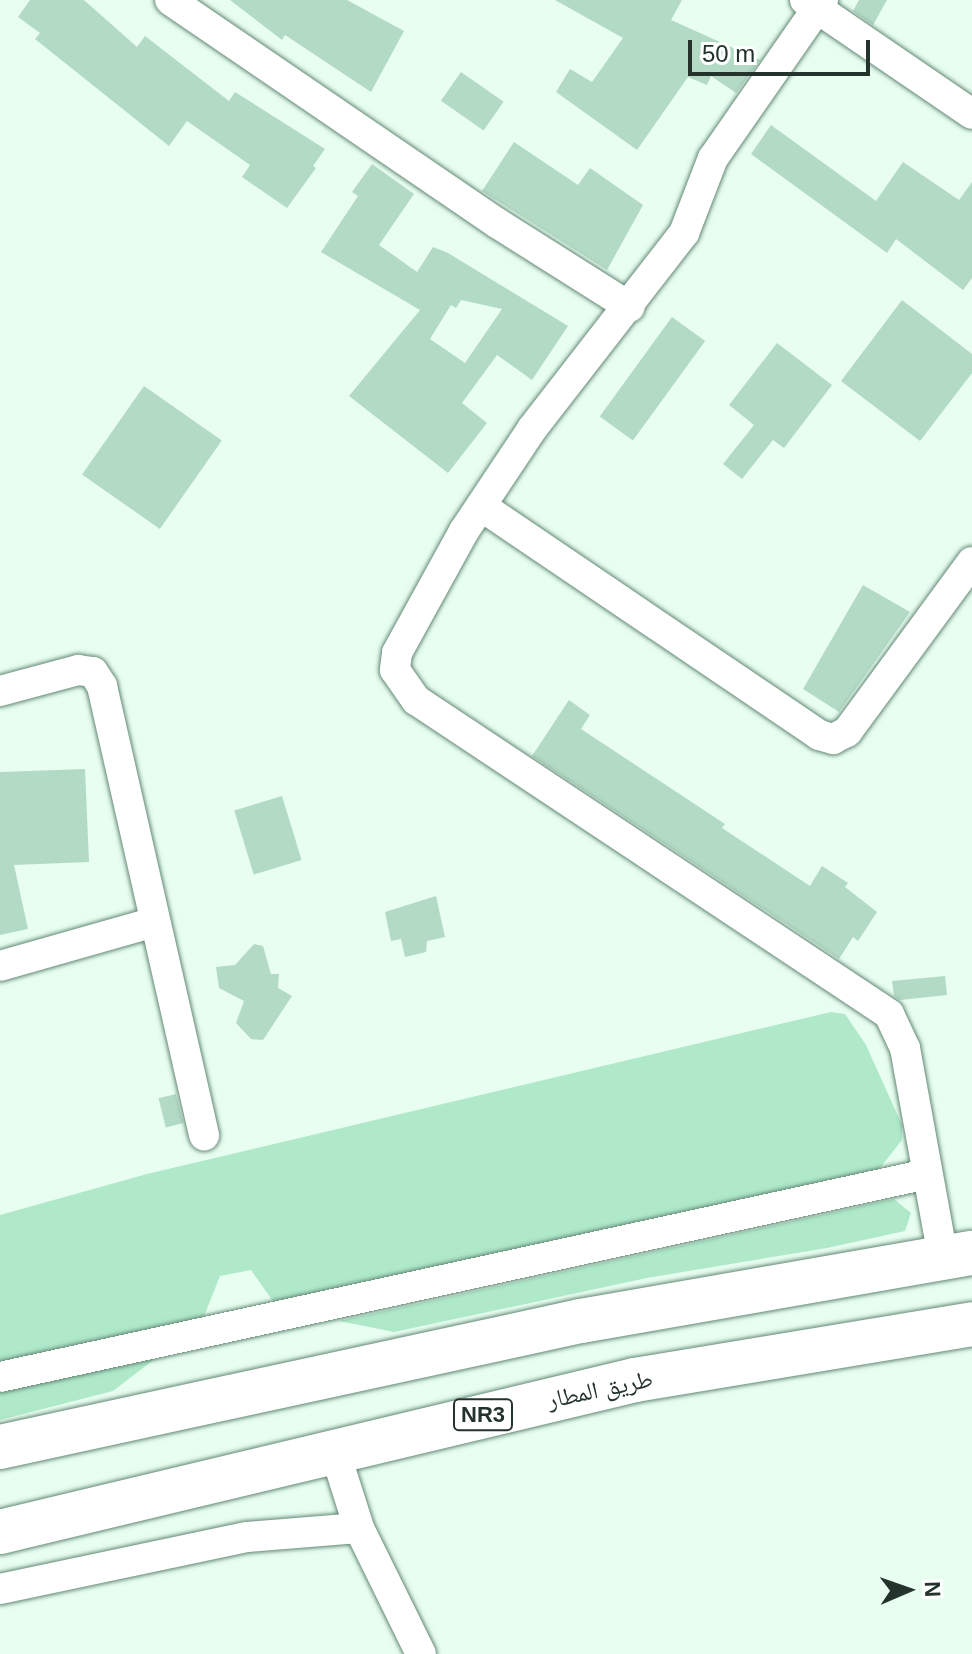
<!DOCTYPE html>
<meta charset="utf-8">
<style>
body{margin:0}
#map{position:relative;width:972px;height:1654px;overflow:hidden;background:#e7fef1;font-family:Arial,"Noto Naskh Arabic",sans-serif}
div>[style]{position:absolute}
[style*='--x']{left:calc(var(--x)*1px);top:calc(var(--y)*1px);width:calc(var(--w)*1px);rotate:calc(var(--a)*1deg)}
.green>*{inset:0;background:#afe9ca}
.building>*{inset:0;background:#b3dac5;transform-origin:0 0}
.roads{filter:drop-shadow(0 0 2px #648875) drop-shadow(0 0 2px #648875)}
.minor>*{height:30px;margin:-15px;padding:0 15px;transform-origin:15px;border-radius:15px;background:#fff}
.highway>*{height:44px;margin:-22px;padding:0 22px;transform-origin:22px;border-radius:22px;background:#fff}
span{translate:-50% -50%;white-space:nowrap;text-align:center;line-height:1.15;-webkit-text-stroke:8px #fff;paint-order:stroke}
.shield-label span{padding:2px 6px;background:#fff;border:2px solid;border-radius:6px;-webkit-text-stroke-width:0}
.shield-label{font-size:22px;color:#24332b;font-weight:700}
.street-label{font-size:24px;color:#24332b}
.north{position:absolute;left:868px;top:1550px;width:80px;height:80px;-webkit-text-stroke:6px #fff;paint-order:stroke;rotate:88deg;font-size:22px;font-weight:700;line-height:32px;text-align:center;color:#24332b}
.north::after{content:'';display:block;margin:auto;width:28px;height:36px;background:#24332b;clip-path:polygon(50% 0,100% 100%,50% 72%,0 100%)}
.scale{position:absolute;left:688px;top:40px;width:182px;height:36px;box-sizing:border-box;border:4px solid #24332b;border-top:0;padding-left:10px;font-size:24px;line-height:28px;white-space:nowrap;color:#24332b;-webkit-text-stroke:6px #fff;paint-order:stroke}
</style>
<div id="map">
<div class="green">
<i style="clip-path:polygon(831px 1012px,845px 1014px,866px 1045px,902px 1125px,902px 1140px,872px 1178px,286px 1304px,272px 1300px,251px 1270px,220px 1276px,202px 1321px,0 1363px,0 1215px,147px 1174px)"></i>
<i style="clip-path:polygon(894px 1199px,911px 1213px,905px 1231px,827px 1248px,647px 1278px,394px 1332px,339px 1321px)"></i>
<i style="clip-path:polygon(156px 1358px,113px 1391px,0 1420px,0 1391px)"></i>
</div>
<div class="building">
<i style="clip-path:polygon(30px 0,84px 0,137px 47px,145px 36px,229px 101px,235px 92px,325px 149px,313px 166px,316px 168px,287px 208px,242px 177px,250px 165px,187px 121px,169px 146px,35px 39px,40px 33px,18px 17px)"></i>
<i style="clip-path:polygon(230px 0,347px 0,404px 31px,371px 92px,285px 35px,282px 40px)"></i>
<i style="clip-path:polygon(555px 0,682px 0,671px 20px,760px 60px,736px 93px,711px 76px,707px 85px,688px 77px,637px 150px,556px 92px,570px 69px,592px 82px,623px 38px)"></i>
<i style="clip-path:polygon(859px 0,887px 0,873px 25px,853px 11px)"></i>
<i style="left:461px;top:72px;width:52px;height:35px;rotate:35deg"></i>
<i style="clip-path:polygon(771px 125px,876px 201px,903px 162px,959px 200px,972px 182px,972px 278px,963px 290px,896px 239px,887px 253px,751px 154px)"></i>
<i style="clip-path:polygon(514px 142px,578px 185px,590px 168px,643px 205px,607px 270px,482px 191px)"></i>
<i style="clip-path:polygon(evenodd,372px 164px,414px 194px,379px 245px,417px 272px,433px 247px,448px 253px,568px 326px,532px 380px,497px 355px,462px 403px,487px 423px,448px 473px,349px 396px,420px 310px,321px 252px,358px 196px,352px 192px,372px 164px,461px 300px,502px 309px,465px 363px,430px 339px,451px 305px,456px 308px,461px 300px)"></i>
<i style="clip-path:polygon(902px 300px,972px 354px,972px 373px,920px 441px,841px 381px)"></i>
<i style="left:672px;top:317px;width:41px;height:123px;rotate:36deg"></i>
<i style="clip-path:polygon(777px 343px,832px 385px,784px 448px,773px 440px,742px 479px,723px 464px,754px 425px,729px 405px)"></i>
<i style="left:144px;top:386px;width:95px;height:108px;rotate:35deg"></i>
<i style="clip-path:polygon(863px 585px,910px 612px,839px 712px,803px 689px)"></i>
<i style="clip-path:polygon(569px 700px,590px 715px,581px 729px,725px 824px,722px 828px,810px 886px,822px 866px,848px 883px,845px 887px,877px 912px,858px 941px,853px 937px,839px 959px,532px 756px)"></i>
<i style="clip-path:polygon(85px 769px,89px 862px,14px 865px,28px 929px,0 935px,0 772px)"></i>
<i style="left:282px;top:796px;width:67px;height:50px;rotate:73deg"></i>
<i style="clip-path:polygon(436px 896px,445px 937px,427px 941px,426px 952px,405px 957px,401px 939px,391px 941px,385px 912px)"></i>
<i style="clip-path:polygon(254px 944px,263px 946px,271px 974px,279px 974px,278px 988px,292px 996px,263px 1040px,251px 1039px,236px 1023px,244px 1001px,219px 988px,216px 967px,235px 965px)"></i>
<i style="clip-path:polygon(945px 976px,947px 995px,900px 1000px,894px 996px,892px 981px)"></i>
<i style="left:176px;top:1094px;width:30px;height:18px;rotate:76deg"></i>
</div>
<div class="roads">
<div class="minor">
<i style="--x:170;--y:0;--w:396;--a:34.3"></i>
<i style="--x:497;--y:223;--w:157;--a:32.3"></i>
<i style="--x:805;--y:0;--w:202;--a:34.3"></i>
<i style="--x:823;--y:0;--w:193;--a:124.8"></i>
<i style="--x:713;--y:158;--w:80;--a:111.1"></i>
<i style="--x:684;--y:233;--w:248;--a:127.8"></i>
<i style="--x:532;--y:429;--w:123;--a:123.7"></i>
<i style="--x:464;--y:531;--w:139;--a:118.8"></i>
<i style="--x:397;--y:653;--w:17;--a:97"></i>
<i style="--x:395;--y:670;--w:37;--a:55"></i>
<i style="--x:416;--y:700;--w:568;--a:33.58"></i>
<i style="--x:889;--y:1014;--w:38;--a:65"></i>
<i style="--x:905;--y:1048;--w:213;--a:79.7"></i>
<i style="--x:481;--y:506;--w:408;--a:34.1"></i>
<i style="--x:819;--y:735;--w:15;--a:16"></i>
<i style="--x:833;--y:739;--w:16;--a:-27"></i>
<i style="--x:847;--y:732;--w:211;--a:-53.7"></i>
<i style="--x:0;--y:691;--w:81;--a:-15.1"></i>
<i style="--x:78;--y:670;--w:15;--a:8"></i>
<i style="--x:93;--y:672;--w:17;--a:57"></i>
<i style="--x:102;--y:686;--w:461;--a:77.2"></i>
<i style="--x:0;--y:966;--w:160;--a:-15.9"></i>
<i style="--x:0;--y:1377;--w:949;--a:-12.35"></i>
<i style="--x:334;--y:1449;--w:83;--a:72.4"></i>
<i style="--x:359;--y:1528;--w:140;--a:63.8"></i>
<i style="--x:0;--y:1589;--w:252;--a:-11.9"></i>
<i style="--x:247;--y:1537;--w:112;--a:-4.6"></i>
</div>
<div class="highway">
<i style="--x:0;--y:1447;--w:595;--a:-12.24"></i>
<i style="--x:581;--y:1321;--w:397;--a:-9.9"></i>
<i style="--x:0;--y:1532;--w:653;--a:-13.46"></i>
<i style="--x:635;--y:1380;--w:342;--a:-9.4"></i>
</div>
</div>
<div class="shield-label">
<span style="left:483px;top:1415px">NR3</span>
</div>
<div class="street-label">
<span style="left:600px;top:1389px;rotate:-12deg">طريق المطار</span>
</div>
<div class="north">N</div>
<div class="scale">50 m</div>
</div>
